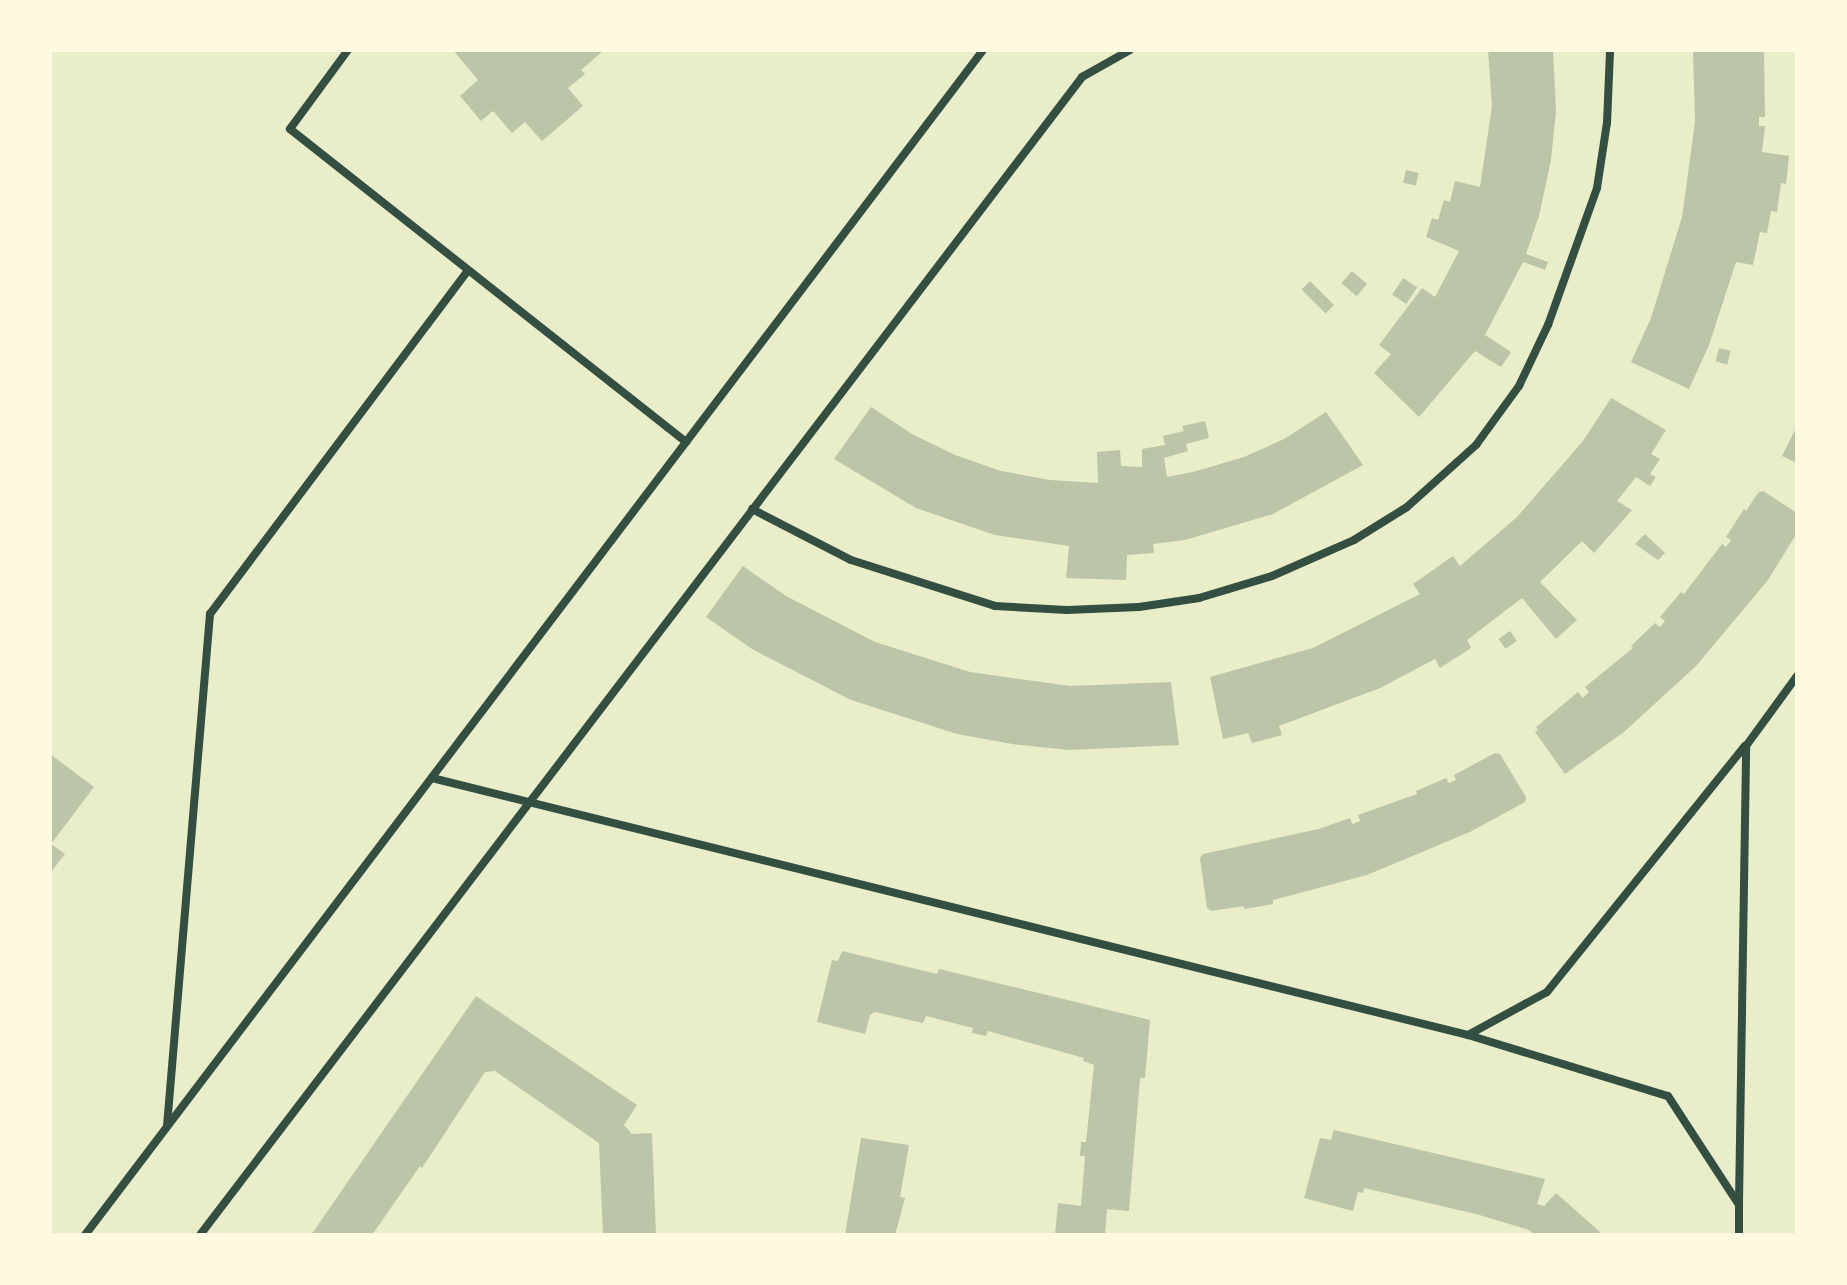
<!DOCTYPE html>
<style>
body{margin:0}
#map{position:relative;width:1847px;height:1285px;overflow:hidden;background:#e9edc9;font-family:Figtree,sans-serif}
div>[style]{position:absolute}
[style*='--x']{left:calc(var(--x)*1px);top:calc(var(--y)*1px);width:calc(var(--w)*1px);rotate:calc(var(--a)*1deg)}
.building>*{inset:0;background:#bcc5a7;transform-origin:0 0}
.minor>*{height:8px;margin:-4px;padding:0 4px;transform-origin:4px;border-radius:4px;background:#344e41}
span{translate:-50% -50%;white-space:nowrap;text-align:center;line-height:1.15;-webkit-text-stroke:8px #fefae0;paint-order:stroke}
.frame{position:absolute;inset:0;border:52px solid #fefae0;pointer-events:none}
</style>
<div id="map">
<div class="building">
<i style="clip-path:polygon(453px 50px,604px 50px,581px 70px,585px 74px,568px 88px,583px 106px,542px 141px,525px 122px,512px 133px,493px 111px,481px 121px,460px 96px,478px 80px)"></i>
<i style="clip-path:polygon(1488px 50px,1553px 50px,1556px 111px,1551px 160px,1539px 216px,1526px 254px,1548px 262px,1545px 270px,1523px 262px,1485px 335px,1511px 352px,1501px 367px,1475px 351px,1419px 417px,1374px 373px,1391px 354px,1379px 345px,1422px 288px,1435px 297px,1459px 251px,1426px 237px,1432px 218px,1438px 220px,1444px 200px,1450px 202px,1455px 181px,1480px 187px,1492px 106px)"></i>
<i style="clip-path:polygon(1693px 50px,1764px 50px,1765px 117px,1759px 117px,1759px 126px,1765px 126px,1762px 152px,1789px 156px,1786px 184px,1781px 183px,1777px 212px,1771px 211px,1767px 233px,1760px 232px,1753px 265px,1736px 262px,1709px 345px,1689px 389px,1631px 362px,1651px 318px,1682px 217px,1695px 122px)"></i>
<i style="left:1406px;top:170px;width:13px;height:13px;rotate:13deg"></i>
<i style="left:1352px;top:271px;width:20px;height:16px;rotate:41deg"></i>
<i style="left:1403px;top:278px;width:17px;height:20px;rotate:33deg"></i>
<i style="left:1310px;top:281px;width:34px;height:12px;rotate:45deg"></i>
<i style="left:1719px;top:348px;width:12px;height:14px;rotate:14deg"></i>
<i style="clip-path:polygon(1611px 398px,1666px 430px,1651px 454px,1660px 459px,1650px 474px,1656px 477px,1650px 486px,1636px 477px,1617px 501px,1632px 510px,1594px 553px,1582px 541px,1540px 582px,1577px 620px,1556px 639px,1522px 598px,1467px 640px,1471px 648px,1440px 668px,1435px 659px,1380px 688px,1279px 726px,1282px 735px,1252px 743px,1248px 733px,1223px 739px,1210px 677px,1313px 648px,1420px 594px,1413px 584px,1453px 556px,1460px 566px,1517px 517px,1583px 441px)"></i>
<i style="clip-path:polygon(871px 407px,912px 434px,955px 455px,1001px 471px,1050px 480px,1098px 483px,1097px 452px,1120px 450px,1121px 466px,1142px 467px,1142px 449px,1165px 445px,1163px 436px,1184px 431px,1182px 426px,1205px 421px,1209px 438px,1186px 444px,1188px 451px,1164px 458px,1167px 477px,1193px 472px,1244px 457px,1284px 439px,1326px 412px,1363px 465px,1273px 514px,1185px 540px,1153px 544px,1154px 553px,1127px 555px,1126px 580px,1066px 578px,1069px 546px,995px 535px,916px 508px,834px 459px)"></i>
<i style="clip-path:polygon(1797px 426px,1797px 463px,1782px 456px)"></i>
<i style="clip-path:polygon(1763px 491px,1797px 513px,1797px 533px,1768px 580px,1696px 666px,1624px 732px,1565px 774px,1535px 732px,1538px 730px,1536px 727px,1578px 692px,1583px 698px,1589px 692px,1585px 687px,1633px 648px,1631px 646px,1655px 623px,1660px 627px,1665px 621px,1660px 617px,1681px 592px,1684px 594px,1722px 544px,1726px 547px,1731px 540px,1726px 537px,1744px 509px,1746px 511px,1758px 493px)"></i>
<i style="clip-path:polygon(1645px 534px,1665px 553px,1658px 560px,1635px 544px)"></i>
<i style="clip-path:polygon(743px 566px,786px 596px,875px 642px,970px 672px,1070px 686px,1171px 682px,1179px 745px,1069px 750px,1012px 744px,957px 734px,851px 700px,752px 649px,706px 617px)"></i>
<i style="left:1510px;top:631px;width:12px;height:14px;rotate:55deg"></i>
<i style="clip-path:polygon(1495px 753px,1500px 754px,1526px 797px,1525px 802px,1470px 832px,1367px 875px,1273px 900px,1273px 904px,1244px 909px,1244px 906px,1211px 911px,1207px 908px,1200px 858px,1203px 854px,1319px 829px,1350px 818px,1352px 824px,1360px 821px,1358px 815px,1417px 794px,1416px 791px,1446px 778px,1449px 783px,1456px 780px,1454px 775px)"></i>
<i style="clip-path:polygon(50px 754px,94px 787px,51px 844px,65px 854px,50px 873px)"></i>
<i style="clip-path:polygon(842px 951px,937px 974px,939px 969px,1150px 1020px,1145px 1078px,1140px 1078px,1129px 1211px,1107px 1209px,1105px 1235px,1055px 1235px,1058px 1203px,1081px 1206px,1085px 1156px,1080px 1156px,1081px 1142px,1086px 1142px,1094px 1065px,1083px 1061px,1084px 1058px,988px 1031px,986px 1036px,972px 1033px,973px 1028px,926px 1016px,923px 1023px,875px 1012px,870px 1015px,865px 1034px,817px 1022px,832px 960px,838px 961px)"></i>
<i style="clip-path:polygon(476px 996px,637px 1105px,624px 1125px,632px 1134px,652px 1133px,656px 1235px,603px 1235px,599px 1143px,495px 1071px,485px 1072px,422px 1168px,420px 1166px,372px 1235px,311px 1235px)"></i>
<i style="clip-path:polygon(1334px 1130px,1545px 1179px,1537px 1204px,1544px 1206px,1556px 1193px,1600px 1232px,1596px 1235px,1535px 1235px,1529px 1230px,1476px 1214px,1364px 1188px,1363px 1193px,1358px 1192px,1353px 1211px,1304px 1198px,1320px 1138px,1331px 1140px)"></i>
<i style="clip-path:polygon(861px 1138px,909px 1145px,900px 1197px,905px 1198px,895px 1235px,845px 1235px)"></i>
</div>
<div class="minor">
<i style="--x:348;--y:50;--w:98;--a:126.3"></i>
<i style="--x:290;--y:129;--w:505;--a:38.32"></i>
<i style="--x:752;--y:509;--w:111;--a:27.3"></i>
<i style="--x:851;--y:560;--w:151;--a:17.7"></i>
<i style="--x:995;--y:606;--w:72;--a:3.2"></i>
<i style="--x:1067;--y:610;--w:72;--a:-2.4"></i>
<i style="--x:1139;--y:607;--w:61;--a:-8.5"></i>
<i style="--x:1199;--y:598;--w:76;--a:-16.8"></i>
<i style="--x:1272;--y:576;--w:90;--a:-23.7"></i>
<i style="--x:1354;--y:540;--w:62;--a:-31.9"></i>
<i style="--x:1407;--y:507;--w:93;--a:-41.9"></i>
<i style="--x:1476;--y:445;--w:73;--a:-53.9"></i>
<i style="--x:1519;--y:386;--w:68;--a:-64.6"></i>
<i style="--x:1548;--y:325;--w:145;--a:-70.3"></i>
<i style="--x:1597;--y:188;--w:66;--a:-81.3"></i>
<i style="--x:1607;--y:123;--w:73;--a:-87.6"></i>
<i style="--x:432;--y:778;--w:1067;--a:13.93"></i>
<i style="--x:1468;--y:1035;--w:209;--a:17"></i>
<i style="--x:1668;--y:1096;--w:130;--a:56.9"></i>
<i style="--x:1739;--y:1205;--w:30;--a:90"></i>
<i style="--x:1468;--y:1035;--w:90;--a:-28.6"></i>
<i style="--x:1547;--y:992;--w:316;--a:-51.2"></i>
<i style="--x:167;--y:1126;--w:514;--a:-85.2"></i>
<i style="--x:210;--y:614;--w:430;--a:-53.1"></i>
<i style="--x:1739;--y:1203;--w:457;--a:-89.1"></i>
<i style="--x:1746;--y:746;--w:87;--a:-53.9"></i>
<i style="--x:85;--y:1235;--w:1487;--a:-52.84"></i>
<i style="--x:200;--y:1235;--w:1456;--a:-52.7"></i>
<i style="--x:1082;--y:77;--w:55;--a:-29.4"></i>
</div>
<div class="frame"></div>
</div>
